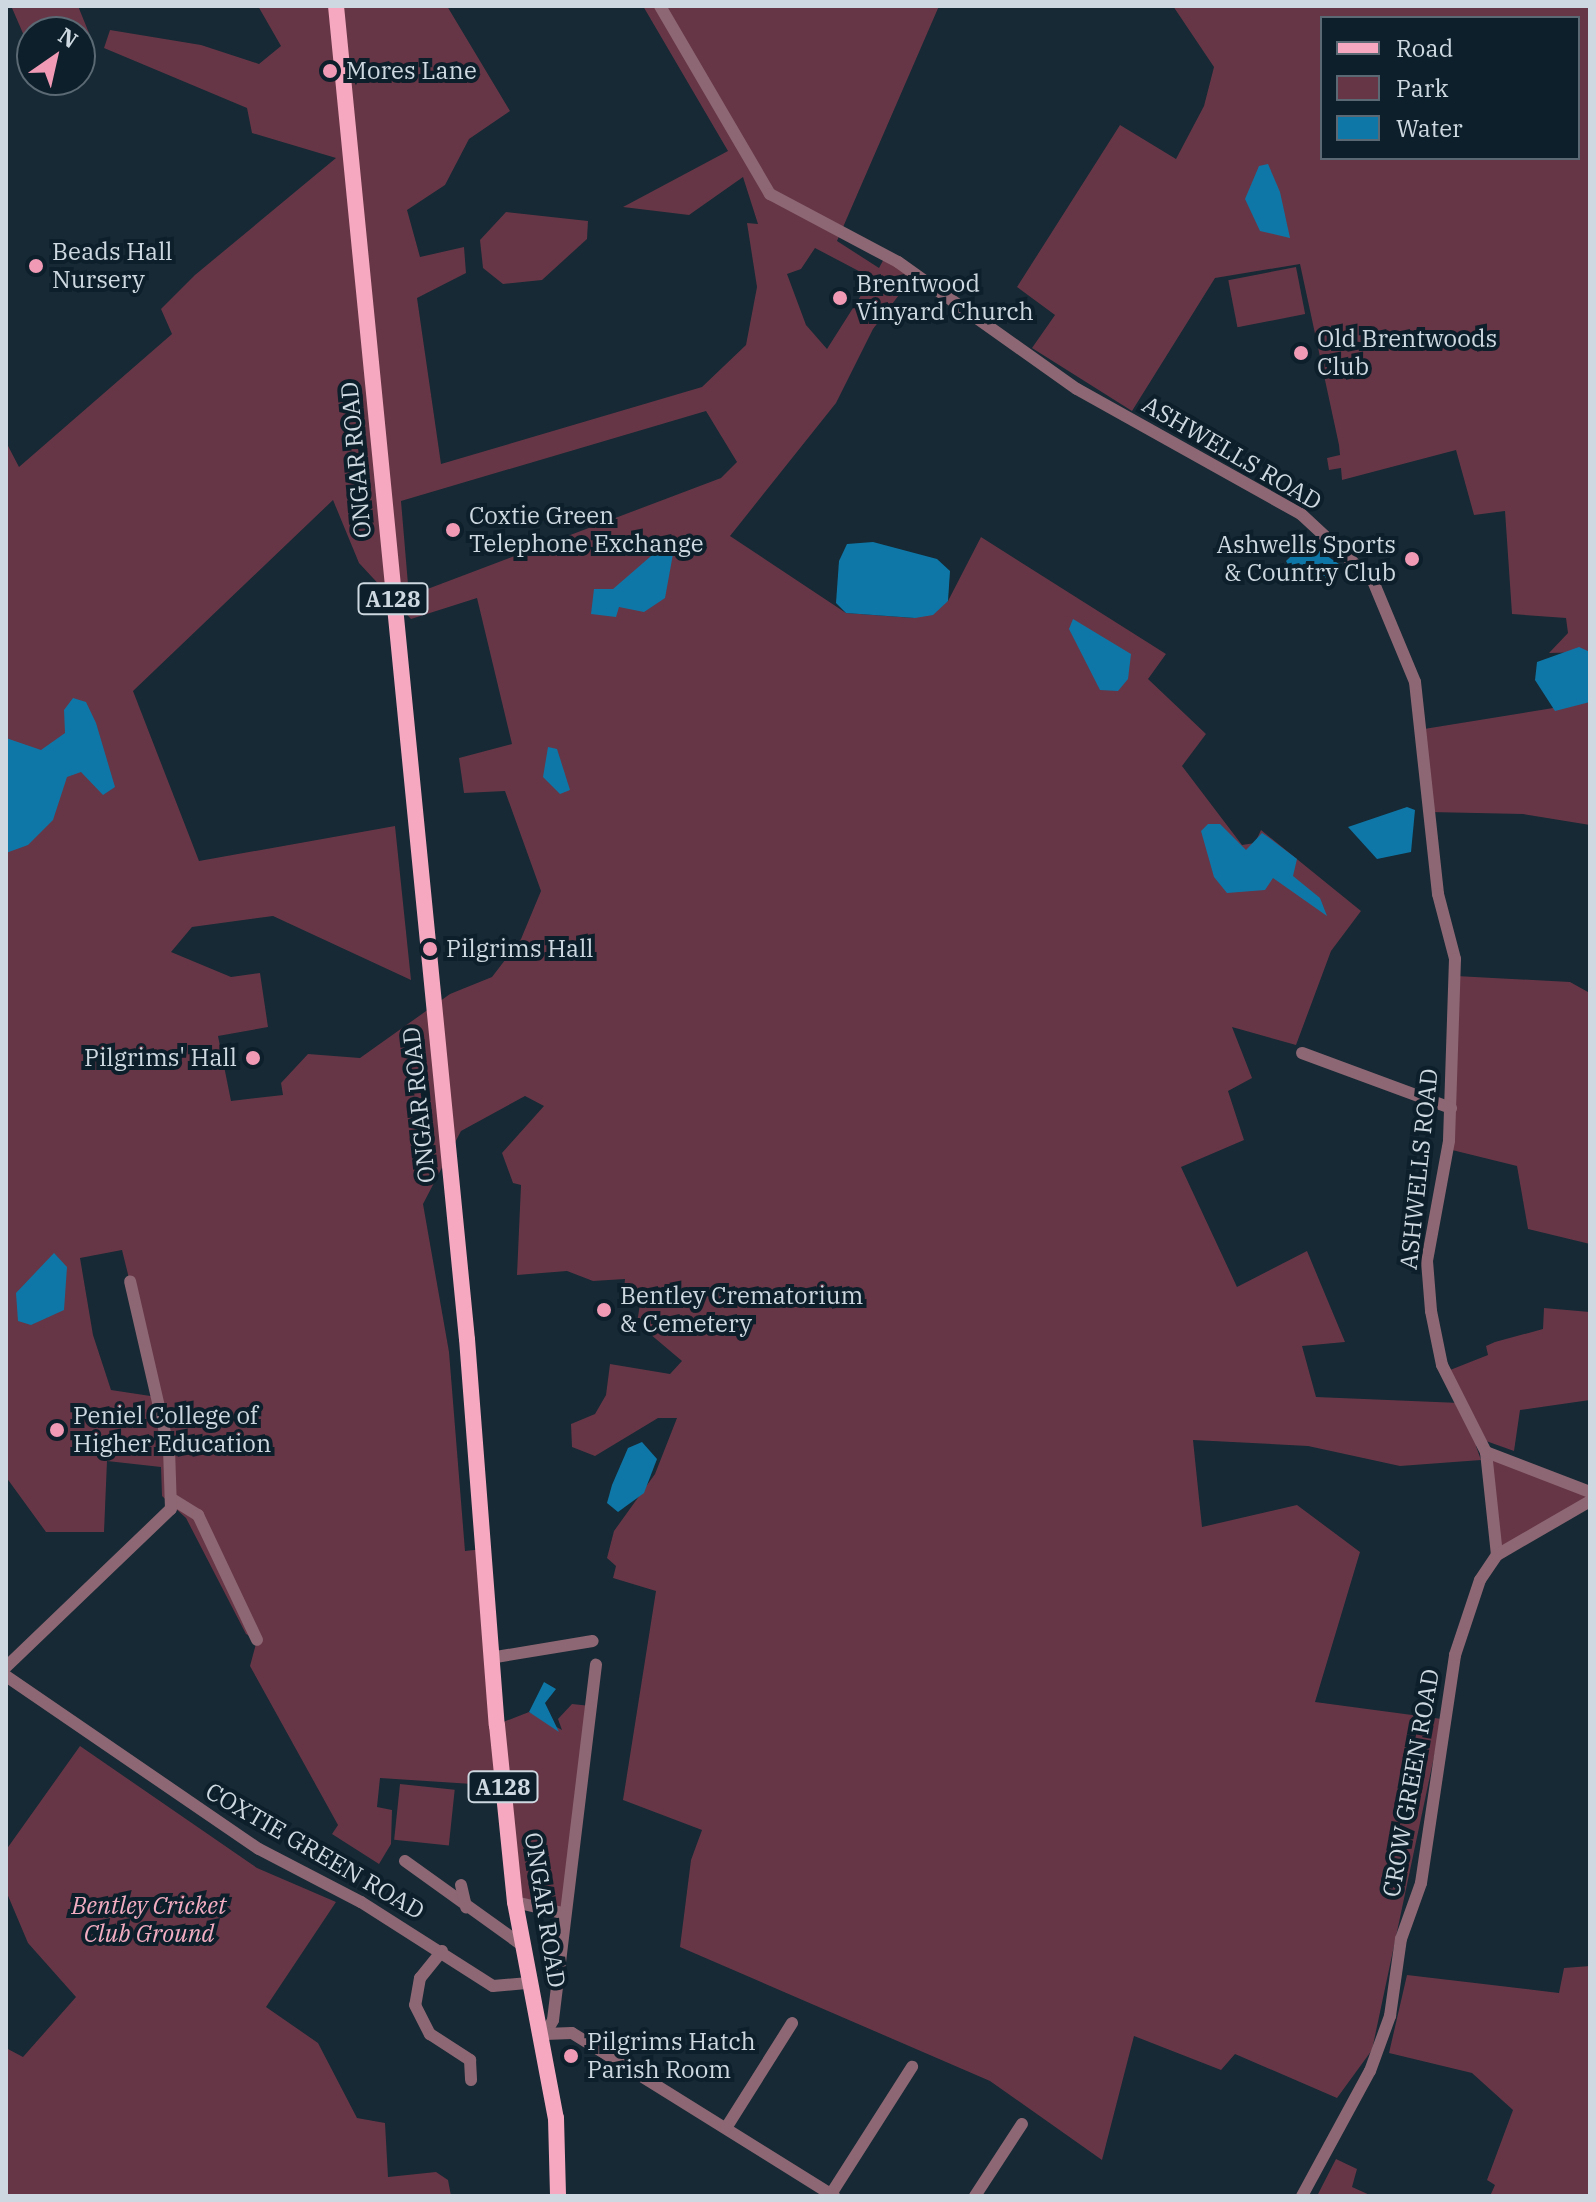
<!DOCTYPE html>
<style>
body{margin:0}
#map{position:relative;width:1596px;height:2202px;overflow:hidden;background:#162934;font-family:"IBM Plex Serif",serif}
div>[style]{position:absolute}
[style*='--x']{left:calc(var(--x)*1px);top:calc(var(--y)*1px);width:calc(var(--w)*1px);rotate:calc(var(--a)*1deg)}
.green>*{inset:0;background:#663646;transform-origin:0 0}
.water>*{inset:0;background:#0f77a7}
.minor>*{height:12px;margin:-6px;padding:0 6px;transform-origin:6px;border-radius:6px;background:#8d6773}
.major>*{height:16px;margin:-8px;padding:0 8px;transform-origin:8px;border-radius:8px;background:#f6a8c0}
.dots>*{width:22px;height:22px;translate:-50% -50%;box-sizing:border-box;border:4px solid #0d1f2a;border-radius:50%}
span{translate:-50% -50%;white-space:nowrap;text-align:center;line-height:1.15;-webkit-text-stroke:8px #0d1f2a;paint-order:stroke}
.shield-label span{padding:2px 6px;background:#0d1f2a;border:2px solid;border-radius:6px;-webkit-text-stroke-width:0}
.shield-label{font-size:22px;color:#cdd8e0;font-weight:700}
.poi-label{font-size:24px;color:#cdd8e0}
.left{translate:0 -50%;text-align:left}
.right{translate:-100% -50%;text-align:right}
.street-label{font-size:24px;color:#cdd8e0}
.park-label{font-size:24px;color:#f3adc2;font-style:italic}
.frame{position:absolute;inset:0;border:8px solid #cdd8e0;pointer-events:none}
.legend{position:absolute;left:1320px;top:16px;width:260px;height:144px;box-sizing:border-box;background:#0d1f2a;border:2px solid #5a6973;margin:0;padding:10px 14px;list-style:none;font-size:24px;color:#cdd8e0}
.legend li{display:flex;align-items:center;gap:16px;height:40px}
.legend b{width:40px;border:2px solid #5a6973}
.north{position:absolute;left:16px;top:16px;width:80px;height:80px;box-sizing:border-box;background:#0d1f2a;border:2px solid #5a6973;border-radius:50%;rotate:34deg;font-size:22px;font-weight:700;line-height:32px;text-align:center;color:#cdd8e0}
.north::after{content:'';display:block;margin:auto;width:28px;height:36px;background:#f09ab5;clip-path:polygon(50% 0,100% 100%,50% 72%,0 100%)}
</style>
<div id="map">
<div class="green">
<i style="clip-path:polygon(78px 6px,89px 33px,81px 49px,80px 32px,32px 32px,28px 45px,12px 8px)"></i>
<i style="clip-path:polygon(evenodd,258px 6px,447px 6px,510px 111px,469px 139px,445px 185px,407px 210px,420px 257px,464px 247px,466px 273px,417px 298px,441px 464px,702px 387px,746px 345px,757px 287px,747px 223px,758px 224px,743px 177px,689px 215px,623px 207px,728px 151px,643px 6px,939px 6px,837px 241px,879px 268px,886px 255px,915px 274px,873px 329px,836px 403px,730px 536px,846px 613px,914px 618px,948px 601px,981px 537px,1166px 654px,1148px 679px,1206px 734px,1182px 766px,1242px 845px,1255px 843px,1261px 830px,1361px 911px,1331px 951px,1296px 1045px,1232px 1027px,1252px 1078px,1228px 1091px,1244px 1140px,1181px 1167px,1237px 1287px,1307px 1251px,1345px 1342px,1302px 1346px,1316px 1397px,1460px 1403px,1445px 1372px,1488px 1355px,1486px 1346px,1495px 1342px,1543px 1329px,1544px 1308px,1590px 1312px,1590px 1400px,1520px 1410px,1514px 1451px,1486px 1441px,1476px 1446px,1481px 1460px,1400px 1466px,1308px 1446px,1193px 1440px,1202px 1527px,1297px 1505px,1360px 1552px,1315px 1702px,1442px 1719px,1372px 2050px,1337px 2098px,1235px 2054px,1221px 2070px,1134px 2036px,1102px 2160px,990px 2081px,680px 1947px,691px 1860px,702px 1830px,623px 1800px,656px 1591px,613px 1578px,616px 1566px,607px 1558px,614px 1531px,655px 1474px,677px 1418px,658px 1418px,595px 1456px,572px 1447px,571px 1424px,595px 1414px,606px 1395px,610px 1364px,670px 1374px,682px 1361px,637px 1323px,640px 1304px,623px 1299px,625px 1279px,593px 1281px,567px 1271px,517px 1275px,521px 1185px,513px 1183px,502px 1153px,544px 1106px,525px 1096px,461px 1131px,423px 1204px,449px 1352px,465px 1551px,483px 1549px,498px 1724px,529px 1712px,562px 1730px,558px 1719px,572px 1704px,591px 1706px,562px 1913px,515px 1902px,503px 1786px,380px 1778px,377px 1807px,392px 1810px,391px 1844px,379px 1864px,332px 1834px,338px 1825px,250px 1666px,257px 1640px,246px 1634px,186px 1518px,162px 1496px,161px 1467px,107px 1461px,104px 1532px,46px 1532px,6px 1477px,6px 442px,19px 467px,172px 334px,161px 309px,195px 275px,336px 158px,252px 133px,247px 108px,104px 48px,110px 30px,201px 45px,259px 64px,281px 46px,258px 6px,815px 248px,872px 278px,827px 349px,806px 325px,787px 274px,801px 269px,815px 248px,258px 6px,706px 411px,737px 462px,721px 478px,409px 596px,401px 501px,706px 411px,258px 6px,333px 500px,359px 563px,411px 619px,477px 598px,512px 744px,459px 758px,464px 793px,505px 791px,541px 891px,521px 939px,492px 977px,450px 994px,360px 1058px,308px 1054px,281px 1083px,283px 1095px,231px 1101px,218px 1036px,268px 1027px,260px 973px,231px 977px,171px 952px,192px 927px,273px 916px,411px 980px,395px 826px,199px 861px,133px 691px,333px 500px,258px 6px,122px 1250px,158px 1396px,157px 1397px,111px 1390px,93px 1335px,80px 1258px,122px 1250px)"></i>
<i style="clip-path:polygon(evenodd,1173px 6px,1590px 6px,1590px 652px,1549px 653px,1568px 633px,1566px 618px,1512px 614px,1505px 511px,1474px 515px,1456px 450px,1342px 480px,1341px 468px,1329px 470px,1327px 458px,1340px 455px,1339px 445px,1300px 264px,1215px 278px,1132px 411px,1032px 348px,1055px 315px,1017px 287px,1120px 125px,1176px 159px,1204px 106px,1214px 67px,1173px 6px,1322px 18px,1578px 18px,1578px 158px,1322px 158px,1322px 18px)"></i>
<i style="clip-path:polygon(506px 212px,588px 221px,587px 239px,542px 280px,503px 284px,483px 268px,480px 240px)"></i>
<i style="left:1296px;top:267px;width:48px;height:69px;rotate:79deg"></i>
<i style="clip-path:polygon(1590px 702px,1590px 825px,1523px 814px,1429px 812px,1424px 729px)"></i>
<i style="clip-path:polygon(1456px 976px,1570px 982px,1588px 992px,1590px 1244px,1528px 1229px,1517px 1166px,1448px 1149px)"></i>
<i style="clip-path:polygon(1486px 1452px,1590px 1492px,1590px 1501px,1497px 1555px)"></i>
<i style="clip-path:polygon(80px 1746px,257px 1868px,336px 1902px,266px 2007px,318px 2043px,357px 2118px,385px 2123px,388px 2177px,436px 2172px,448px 2180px,451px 2196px,6px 2196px,6px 2048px,23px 2057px,76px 1997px,28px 1943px,6px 1891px,6px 1850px)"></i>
<i style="left:400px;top:1784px;width:55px;height:56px;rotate:6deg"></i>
<i style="clip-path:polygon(1590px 1966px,1590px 2196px,1490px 2196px,1495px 2185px,1487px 2180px,1513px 2110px,1472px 2073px,1389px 2053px,1407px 1975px,1559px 1993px,1564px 1968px)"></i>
<i style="clip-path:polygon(1336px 2159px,1357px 2169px,1352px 2187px,1372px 2196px,1317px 2196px)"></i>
</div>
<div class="water">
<i style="clip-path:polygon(1268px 164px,1280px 192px,1290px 238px,1260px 231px,1245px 199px,1259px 166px)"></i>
<i style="clip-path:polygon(873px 542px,937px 559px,950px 571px,948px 601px,933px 615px,915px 618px,846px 613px,836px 603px,839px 561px,847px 544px)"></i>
<i style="clip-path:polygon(1306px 542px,1342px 566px,1336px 580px,1292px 572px,1286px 561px)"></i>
<i style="clip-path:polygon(658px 550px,673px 554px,665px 598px,644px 612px,619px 607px,616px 617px,591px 614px,594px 589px,613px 589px)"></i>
<i style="clip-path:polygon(1073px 619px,1131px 654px,1128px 679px,1118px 691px,1100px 690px,1069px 629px)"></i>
<i style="clip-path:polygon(1579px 647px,1590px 652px,1590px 702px,1555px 711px,1535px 680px,1537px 662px)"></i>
<i style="clip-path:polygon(73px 698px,86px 702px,96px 723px,115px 787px,103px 795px,81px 772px,67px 777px,53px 820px,28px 845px,6px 853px,6px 738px,41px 750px,65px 733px,64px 710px)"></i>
<i style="clip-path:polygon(548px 747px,557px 749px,570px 790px,560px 794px,543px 777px)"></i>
<i style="clip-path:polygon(1407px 807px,1415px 810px,1411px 852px,1377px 859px,1348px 827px)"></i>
<i style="clip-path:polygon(1208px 824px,1220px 824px,1246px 850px,1262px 833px,1268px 837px,1297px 859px,1293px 876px,1320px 898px,1327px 916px,1273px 878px,1265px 890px,1227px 893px,1214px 877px,1201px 831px)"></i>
<i style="clip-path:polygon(54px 1253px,67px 1267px,64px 1310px,31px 1325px,18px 1321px,16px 1293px)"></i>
<i style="clip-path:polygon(642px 1442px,657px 1459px,644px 1493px,618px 1512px,607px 1503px,612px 1485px,628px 1448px)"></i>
<i style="clip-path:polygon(544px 1682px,556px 1689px,545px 1703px,559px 1732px,529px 1712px)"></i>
</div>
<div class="minor">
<i style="--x:660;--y:6;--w:218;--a:59.7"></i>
<i style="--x:770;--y:194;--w:145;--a:28"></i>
<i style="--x:898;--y:262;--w:219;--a:35.4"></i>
<i style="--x:1077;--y:389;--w:257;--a:29.2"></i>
<i style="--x:1301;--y:514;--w:98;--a:42.9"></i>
<i style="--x:1373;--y:581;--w:109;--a:67.4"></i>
<i style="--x:1415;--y:682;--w:213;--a:83.8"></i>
<i style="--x:1438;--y:894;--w:67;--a:75.3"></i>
<i style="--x:1455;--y:959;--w:182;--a:91.9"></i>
<i style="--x:1449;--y:1141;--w:122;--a:100.4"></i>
<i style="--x:1427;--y:1261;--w:50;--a:85.4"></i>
<i style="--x:1431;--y:1311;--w:55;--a:78.5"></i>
<i style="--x:1442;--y:1365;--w:97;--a:63.2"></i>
<i style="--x:1302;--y:1053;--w:159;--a:20.3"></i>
<i style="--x:172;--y:1499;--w:31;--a:32"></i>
<i style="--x:198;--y:1515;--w:138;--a:64.7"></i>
<i style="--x:1497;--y:1555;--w:104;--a:-96.1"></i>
<i style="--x:1486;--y:1452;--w:111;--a:21"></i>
<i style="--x:490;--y:1658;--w:104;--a:-9.4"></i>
<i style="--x:6;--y:1667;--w:228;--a:-43.8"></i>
<i style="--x:171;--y:1509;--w:59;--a:-91.9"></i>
<i style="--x:169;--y:1450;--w:173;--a:-103"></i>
<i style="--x:6;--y:1676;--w:306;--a:34.4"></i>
<i style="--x:259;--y:1849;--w:115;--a:27.5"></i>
<i style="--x:361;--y:1902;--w:156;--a:32.5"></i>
<i style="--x:493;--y:1986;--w:36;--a:-5"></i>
<i style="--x:405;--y:1861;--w:144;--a:35.7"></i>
<i style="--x:461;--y:1885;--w:23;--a:77"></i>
<i style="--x:515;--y:1902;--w:48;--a:13.2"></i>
<i style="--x:442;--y:1951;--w:35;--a:129"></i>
<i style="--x:420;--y:1978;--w:27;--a:100"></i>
<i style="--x:415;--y:2005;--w:33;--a:63"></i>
<i style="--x:430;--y:2034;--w:48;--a:33"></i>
<i style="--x:470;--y:2060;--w:20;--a:87"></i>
<i style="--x:545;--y:2034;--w:16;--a:-60"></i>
<i style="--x:553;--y:2020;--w:358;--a:-83.1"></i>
<i style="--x:545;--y:2034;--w:27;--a:-2"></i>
<i style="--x:572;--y:2033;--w:309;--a:31.9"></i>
<i style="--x:726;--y:2128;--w:124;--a:-57.8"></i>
<i style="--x:831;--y:2194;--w:151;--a:-57.5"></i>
<i style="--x:975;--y:2196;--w:86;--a:-56.9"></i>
<i style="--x:1302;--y:2196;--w:142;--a:-61.5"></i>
<i style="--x:1370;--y:2071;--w:59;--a:-70"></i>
<i style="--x:1390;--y:2016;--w:78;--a:-81.9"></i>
<i style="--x:1401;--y:1939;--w:59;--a:-70.3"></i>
<i style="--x:1421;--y:1883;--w:231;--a:-81.5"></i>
<i style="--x:1455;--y:1655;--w:79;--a:-71.6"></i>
<i style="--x:1480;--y:1580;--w:30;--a:-56"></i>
<i style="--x:1497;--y:1555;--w:108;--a:-30.1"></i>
</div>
<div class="major">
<i style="--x:336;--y:6;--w:1339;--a:84.39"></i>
<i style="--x:467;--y:1339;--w:387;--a:85.6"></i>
<i style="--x:497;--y:1725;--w:178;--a:84.2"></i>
<i style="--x:515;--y:1902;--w:220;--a:79.3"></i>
<i style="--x:556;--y:2118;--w:78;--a:88.5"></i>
</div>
<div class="dots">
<i style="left:330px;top:71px;background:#f09ab5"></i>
<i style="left:36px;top:266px;background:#f09ab5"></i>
<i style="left:840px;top:298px;background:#f09ab5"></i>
<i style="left:1301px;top:353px;background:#f09ab5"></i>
<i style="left:453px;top:530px;background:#f09ab5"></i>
<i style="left:1412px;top:559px;background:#f09ab5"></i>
<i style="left:430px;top:949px;background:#f09ab5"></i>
<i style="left:253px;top:1058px;background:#f09ab5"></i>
<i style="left:604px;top:1310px;background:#f09ab5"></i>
<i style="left:57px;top:1430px;background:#f09ab5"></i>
<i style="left:571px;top:2056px;background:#f09ab5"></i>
</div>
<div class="shield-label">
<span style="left:393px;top:599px">A128</span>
<span style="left:503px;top:1787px">A128</span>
</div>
<div class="poi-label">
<span class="left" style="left:346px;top:71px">Mores Lane</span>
<span class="left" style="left:52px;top:266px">Beads Hall<br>Nursery</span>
<span class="left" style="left:856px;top:298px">Brentwood<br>Vinyard Church</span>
<span class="left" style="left:1317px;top:353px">Old Brentwoods<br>Club</span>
<span class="left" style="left:469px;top:530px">Coxtie Green<br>Telephone Exchange</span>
<span class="right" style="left:1396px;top:559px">Ashwells Sports<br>&amp; Country Club</span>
<span class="left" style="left:446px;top:949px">Pilgrims Hall</span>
<span class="right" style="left:237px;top:1058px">Pilgrims' Hall</span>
<span class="left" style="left:620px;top:1310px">Bentley Crematorium<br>&amp; Cemetery</span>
<span class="left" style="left:73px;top:1430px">Peniel College of<br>Higher Education</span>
<span class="left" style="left:587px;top:2056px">Pilgrims Hatch<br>Parish Room</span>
</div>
<div class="street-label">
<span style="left:1232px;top:453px;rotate:30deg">ASHWELLS ROAD</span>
<span style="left:356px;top:460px;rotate:-95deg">ONGAR ROAD</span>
<span style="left:419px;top:1105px;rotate:-96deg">ONGAR ROAD</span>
<span style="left:1419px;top:1169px;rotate:-84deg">ASHWELLS ROAD</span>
<span style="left:1411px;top:1783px;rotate:-80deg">CROW GREEN ROAD</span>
<span style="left:315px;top:1851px;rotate:30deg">COXTIE GREEN ROAD</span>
<span style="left:545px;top:1910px;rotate:81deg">ONGAR ROAD</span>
</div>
<div class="park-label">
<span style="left:149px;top:1920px">Bentley Cricket<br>Club Ground</span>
</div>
<div class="frame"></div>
<ul class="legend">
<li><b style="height:10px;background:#f6a8c0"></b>Road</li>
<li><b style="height:22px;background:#663646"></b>Park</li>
<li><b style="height:22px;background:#0f77a7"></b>Water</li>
</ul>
<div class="north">N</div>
</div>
